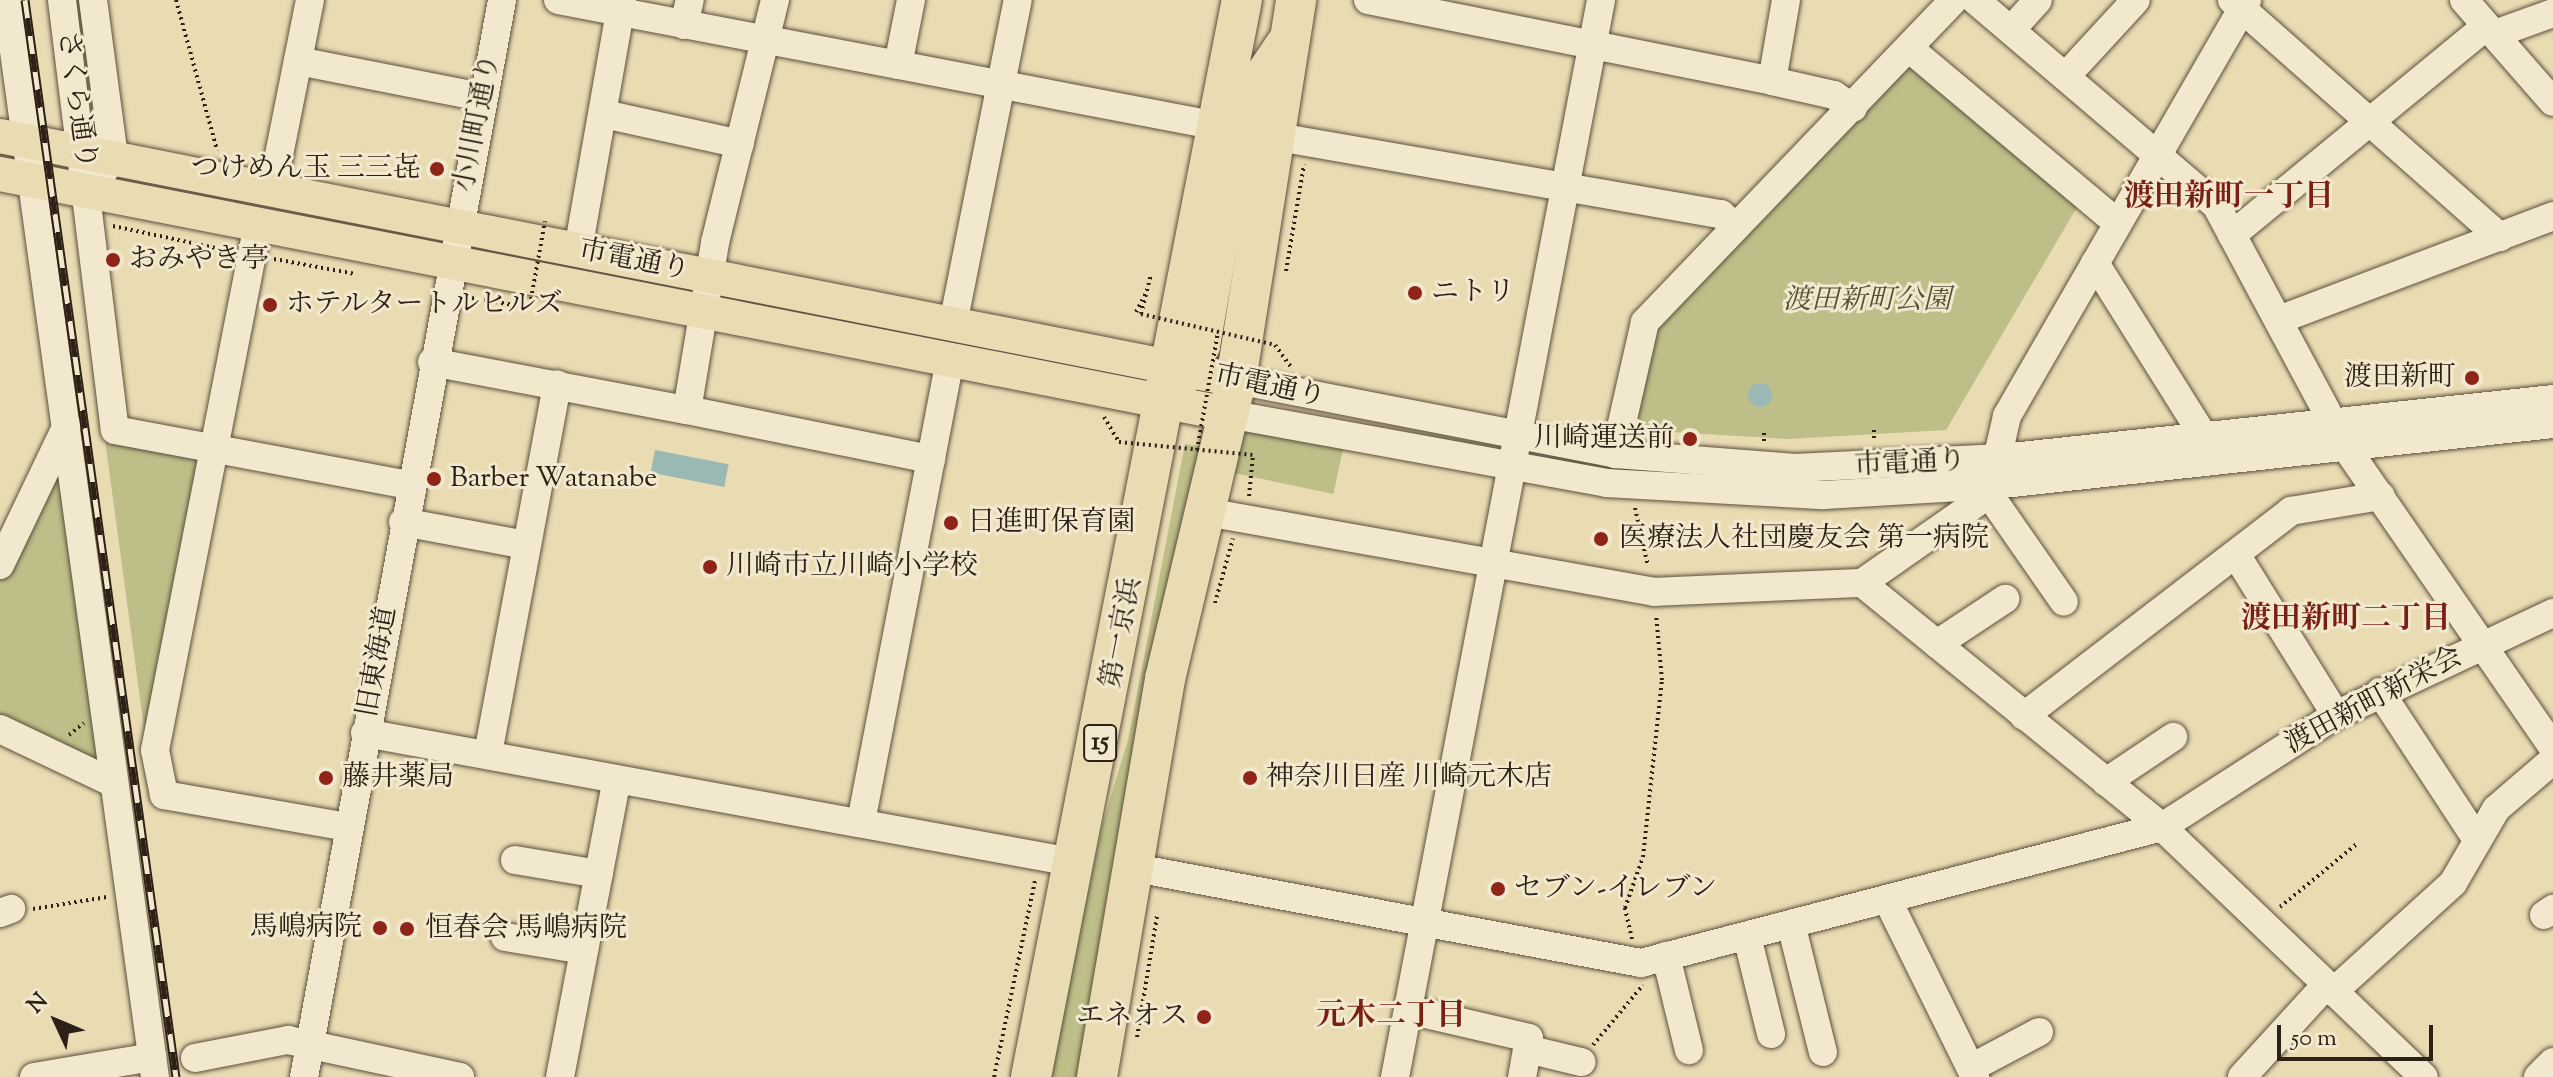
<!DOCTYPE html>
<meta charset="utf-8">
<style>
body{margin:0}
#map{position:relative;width:2553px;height:1077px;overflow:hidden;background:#e9dbb2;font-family:"Sorts Mill Goudy","Noto Serif JP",serif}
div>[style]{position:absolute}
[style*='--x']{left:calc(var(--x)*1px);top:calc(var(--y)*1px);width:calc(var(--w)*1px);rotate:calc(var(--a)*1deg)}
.green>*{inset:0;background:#bdbe88;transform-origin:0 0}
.water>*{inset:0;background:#9ab9b5;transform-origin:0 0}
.round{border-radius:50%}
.path>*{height:4px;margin-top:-2px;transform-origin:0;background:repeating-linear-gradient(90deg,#2d2017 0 2px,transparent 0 6px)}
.roads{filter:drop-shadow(0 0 2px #5c4f3e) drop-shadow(0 0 2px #5c4f3e)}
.minor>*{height:28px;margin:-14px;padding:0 14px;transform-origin:14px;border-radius:14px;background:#f1e8cd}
.major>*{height:34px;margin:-17px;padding:0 17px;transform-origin:17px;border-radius:17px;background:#e9dbb2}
.highway>*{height:40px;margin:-20px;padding:0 20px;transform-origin:20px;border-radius:20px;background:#e9dbb2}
.rail>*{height:9px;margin-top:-4.5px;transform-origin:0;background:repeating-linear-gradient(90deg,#f1e8cd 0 18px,#2d2017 0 36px);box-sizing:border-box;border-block:2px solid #2d2017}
.path-bridge>*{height:4px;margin-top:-2px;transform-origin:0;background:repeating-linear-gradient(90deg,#2d2017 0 2px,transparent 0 6px)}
.dots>*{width:22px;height:22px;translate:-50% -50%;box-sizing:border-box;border:4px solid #f1e8cd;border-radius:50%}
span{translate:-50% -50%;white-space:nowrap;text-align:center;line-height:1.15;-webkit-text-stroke:6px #f1e8cd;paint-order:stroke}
.shield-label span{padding:2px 6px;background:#f1e8cd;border:2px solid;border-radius:6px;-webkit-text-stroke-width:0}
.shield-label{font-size:26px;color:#2d2017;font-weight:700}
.street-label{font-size:28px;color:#2d2017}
.poi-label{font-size:28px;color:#2d2017}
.right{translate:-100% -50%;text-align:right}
.left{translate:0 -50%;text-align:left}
.park-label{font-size:28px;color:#584f39;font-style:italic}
.neighbourhood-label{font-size:30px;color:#7a1f14;font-weight:700}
.north{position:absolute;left:16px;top:981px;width:80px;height:80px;-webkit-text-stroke:6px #f1e8cd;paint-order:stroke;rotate:314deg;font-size:22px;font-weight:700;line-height:32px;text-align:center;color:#2d2017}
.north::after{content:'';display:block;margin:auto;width:28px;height:36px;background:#2d2017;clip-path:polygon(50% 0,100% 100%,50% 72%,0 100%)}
.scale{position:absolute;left:2277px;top:1025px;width:156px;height:36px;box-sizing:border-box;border:4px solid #2d2017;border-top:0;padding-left:10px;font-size:24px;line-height:28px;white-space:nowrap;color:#2d2017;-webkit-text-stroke:6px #f1e8cd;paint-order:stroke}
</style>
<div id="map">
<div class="green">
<i style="clip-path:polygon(1912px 64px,2080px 202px,1946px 430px,1788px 439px,1636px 430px,1650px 334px)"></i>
<i style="left:1244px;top:424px;width:102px;height:50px;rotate:12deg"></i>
<i style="clip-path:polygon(105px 440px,193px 457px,198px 464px,145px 735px)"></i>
<i style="clip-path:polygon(1185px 444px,1205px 447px,1147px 686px,1077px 1077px,1048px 1077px,1103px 822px,1128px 740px)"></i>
<i style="clip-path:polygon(49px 475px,60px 477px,99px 757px,89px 762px,0 717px,0 575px)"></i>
</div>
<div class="water">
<i class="round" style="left:1748px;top:383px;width:24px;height:24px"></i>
<i style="left:655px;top:450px;width:75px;height:23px;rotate:11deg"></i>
</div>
<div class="path">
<i style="--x:176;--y:0;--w:156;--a:74.7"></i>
<i style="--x:113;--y:226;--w:120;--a:12.1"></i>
<i style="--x:274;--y:259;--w:83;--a:10.4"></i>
<i style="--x:1286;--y:271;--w:108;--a:-80.4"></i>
<i style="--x:472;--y:298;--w:55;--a:9.5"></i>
<i style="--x:1136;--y:312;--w:21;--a:-62"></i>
<i style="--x:1141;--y:314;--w:41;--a:-76"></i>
<i style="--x:1275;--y:345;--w:26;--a:54"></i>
<i style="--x:1104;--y:417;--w:29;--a:59"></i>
<i style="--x:1874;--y:438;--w:9;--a:-90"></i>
<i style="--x:1764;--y:441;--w:9;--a:-90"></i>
<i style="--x:1249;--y:496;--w:41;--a:-84.4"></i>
<i style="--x:1635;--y:508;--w:59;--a:77.4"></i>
<i style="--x:1215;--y:603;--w:67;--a:-74.5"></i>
<i style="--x:69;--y:735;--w:19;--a:-39"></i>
<i style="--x:2280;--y:907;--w:101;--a:-39.4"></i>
<i style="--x:33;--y:909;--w:75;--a:-9.2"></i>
<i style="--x:1632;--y:939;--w:32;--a:-103"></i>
<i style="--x:1625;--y:908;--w:54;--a:-70.6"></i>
<i style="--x:1643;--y:857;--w:178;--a:-83.9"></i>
<i style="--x:1662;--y:680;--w:66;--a:-95.2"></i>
<i style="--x:1137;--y:1037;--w:123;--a:-80.6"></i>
<i style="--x:1593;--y:1045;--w:78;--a:-50.2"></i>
<i style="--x:994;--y:1077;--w:201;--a:-78.2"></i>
</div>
<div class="roads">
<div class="minor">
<i style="--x:7;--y:0;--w:1087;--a:82.18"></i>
<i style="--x:62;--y:0;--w:433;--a:83"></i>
<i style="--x:115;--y:430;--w:300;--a:10.6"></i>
<i style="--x:93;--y:0;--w:158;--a:82.4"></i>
<i style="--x:114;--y:157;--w:22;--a:126"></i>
<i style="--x:558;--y:0;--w:672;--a:10.81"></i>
<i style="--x:775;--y:0;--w:250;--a:103.9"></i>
<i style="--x:715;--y:243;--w:169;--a:99.5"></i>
<i style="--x:687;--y:410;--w:249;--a:11.4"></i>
<i style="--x:1368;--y:0;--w:412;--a:11.3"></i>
<i style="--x:1772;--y:81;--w:64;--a:12.7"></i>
<i style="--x:1834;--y:95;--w:23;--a:34"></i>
<i style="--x:1975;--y:0;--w:316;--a:40.4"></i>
<i style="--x:2216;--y:205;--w:273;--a:61.8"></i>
<i style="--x:2345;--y:446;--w:366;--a:55.4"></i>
<i style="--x:2232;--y:0;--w:358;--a:41.5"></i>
<i style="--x:2464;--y:0;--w:135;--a:48.9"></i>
<i style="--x:684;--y:25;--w:26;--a:-77"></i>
<i style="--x:2011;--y:30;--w:40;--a:-48"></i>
<i style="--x:2495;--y:34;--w:62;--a:-19.9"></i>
<i style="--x:1910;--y:49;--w:270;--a:40"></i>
<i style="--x:298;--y:61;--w:187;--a:11.1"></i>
<i style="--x:898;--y:65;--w:66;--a:-78.7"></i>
<i style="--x:2066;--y:76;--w:103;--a:-47.4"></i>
<i style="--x:1772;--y:81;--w:82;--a:-80.2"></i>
<i style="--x:604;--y:114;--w:139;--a:12.4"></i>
<i style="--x:1278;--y:137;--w:450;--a:9.9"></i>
<i style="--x:1721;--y:214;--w:19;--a:43"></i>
<i style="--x:272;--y:190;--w:194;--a:-78.7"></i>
<i style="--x:258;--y:224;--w:536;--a:101.08"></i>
<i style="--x:155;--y:750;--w:46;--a:78.7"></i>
<i style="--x:164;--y:795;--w:187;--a:9.9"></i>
<i style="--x:2232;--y:235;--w:329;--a:-39.4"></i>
<i style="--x:578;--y:250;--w:254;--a:-80"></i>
<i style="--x:2095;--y:263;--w:203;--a:57.9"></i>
<i style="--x:2281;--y:319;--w:291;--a:-20.7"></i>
<i style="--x:953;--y:324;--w:330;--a:-78.7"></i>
<i style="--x:432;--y:362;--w:259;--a:10.7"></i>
<i style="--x:1236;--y:380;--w:386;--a:11"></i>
<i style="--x:1615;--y:454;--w:181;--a:4.4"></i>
<i style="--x:1795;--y:468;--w:207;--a:-2.8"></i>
<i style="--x:2002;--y:458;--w:554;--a:-6.11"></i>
<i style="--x:1228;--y:414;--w:384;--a:10.3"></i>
<i style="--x:1606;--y:483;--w:218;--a:3.2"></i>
<i style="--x:1824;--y:495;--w:170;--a:-3.4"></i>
<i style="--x:1994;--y:485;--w:562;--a:-6.23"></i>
<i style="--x:1615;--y:454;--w:135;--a:-77.2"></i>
<i style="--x:1645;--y:322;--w:446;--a:-46.2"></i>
<i style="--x:1989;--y:494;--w:131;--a:55.2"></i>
<i style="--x:1206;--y:512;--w:455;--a:10.1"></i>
<i style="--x:1654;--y:592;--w:208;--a:-2.5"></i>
<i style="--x:1862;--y:583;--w:387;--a:39.1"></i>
<i style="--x:2162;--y:827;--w:362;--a:43.7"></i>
<i style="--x:403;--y:522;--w:125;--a:10.6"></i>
<i style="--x:2237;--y:556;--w:187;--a:58.1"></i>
<i style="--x:0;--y:565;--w:155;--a:-64.4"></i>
<i style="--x:1862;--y:583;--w:155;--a:-35"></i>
<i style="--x:1989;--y:494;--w:80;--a:-77"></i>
<i style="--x:2007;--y:416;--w:480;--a:-60"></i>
<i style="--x:1937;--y:644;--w:82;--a:-33.5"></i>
<i style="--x:2380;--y:692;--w:175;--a:56.7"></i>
<i style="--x:2024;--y:716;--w:337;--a:-37.5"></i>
<i style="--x:2291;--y:511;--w:91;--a:-9.5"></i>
<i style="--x:0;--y:729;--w:123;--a:25.5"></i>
<i style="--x:365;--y:733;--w:724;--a:10.35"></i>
<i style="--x:488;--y:754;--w:376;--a:-79.4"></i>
<i style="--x:2106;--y:782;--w:81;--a:-33.9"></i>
<i style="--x:861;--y:822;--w:467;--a:-79.1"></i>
<i style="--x:515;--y:860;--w:85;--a:9.5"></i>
<i style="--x:1130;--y:867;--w:520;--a:10.64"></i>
<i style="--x:1641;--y:963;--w:538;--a:-14.63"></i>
<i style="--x:2162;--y:827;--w:207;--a:-32.8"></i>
<i style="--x:2336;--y:715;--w:240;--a:-25.2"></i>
<i style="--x:1887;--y:899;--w:199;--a:63.7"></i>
<i style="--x:0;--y:913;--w:12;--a:-20"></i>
<i style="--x:2544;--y:915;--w:11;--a:-34"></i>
<i style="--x:1791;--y:924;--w:132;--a:76"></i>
<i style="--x:1747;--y:936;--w:101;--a:76.2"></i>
<i style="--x:505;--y:937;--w:80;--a:9.3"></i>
<i style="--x:1666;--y:956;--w:97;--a:76.3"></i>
<i style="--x:2333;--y:992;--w:162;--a:-42.2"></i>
<i style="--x:2453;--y:883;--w:86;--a:-59.8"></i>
<i style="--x:2496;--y:809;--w:75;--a:-40.7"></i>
<i style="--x:1409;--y:1010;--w:123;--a:13.1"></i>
<i style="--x:1529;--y:1038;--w:40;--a:100"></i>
<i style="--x:1527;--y:1049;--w:56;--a:13.5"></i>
<i style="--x:195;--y:1058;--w:95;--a:-11"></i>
<i style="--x:288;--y:1040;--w:176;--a:12.1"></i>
<i style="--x:1971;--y:1068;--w:77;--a:-27.9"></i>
<i style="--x:34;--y:1077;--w:120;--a:-9.6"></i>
<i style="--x:304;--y:1077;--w:1095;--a:-79.58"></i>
<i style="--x:560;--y:1077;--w:303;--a:-79.2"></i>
<i style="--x:1395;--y:1077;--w:1097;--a:-79.17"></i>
<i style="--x:2242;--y:1077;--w:125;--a:-47.6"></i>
<i style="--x:2538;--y:1077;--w:21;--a:-45"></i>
</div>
<div class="major">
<i style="--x:0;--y:136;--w:1260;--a:11.17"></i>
<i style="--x:0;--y:174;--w:1251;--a:11.06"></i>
<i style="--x:1178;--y:387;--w:48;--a:-58.6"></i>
<i style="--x:1203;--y:346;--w:252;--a:-80.2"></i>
<i style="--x:1246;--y:98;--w:78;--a:-55.9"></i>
</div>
<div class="highway">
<i style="--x:1031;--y:1077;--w:1097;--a:-78.92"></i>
<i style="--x:1097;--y:1077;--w:404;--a:-80.3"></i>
<i style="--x:1165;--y:679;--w:307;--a:-76.6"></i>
<i style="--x:1236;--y:380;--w:385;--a:-81"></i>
</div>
</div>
<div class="rail">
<i style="--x:25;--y:0;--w:1088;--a:82.02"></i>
</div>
<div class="path-bridge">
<i style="--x:531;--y:299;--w:79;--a:-79.8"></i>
<i style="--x:1141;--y:314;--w:138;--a:13"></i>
<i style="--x:1119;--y:442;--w:135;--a:5.5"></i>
<i style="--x:1197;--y:450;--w:120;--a:-79.9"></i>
</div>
<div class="dots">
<i style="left:437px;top:169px;background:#8f2418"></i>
<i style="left:113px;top:260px;background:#8f2418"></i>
<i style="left:1415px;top:293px;background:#8f2418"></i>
<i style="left:270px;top:305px;background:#8f2418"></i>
<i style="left:2472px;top:378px;background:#8f2418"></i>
<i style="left:1690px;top:439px;background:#8f2418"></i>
<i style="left:434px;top:479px;background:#8f2418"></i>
<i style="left:951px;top:523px;background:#8f2418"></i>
<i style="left:1601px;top:539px;background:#8f2418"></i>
<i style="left:710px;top:567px;background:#8f2418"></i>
<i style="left:326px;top:778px;background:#8f2418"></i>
<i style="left:1250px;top:778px;background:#8f2418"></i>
<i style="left:1498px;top:889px;background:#8f2418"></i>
<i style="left:380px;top:928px;background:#8f2418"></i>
<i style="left:407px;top:929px;background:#8f2418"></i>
<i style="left:1204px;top:1017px;background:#8f2418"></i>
</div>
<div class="shield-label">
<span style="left:1100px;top:743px">15</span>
</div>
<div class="street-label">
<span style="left:76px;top:100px;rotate:82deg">さくら通り</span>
<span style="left:478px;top:123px;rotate:-79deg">小川町通り</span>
<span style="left:634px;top:261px;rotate:11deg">市電通り</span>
<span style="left:1270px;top:387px;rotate:12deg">市電通り</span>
<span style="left:1910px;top:464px;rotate:-3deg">市電通り</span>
<span style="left:1122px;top:633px;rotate:-79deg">第一京浜</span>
<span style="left:378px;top:662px;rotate:-80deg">旧東海道</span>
<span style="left:2374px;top:701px;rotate:-28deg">渡田新町新栄会</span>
</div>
<div class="poi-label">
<span class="right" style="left:421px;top:169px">つけめん玉 三三㐂</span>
<span class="left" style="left:129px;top:260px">おみやき亭</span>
<span class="left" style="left:1431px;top:293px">ニトリ</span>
<span class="left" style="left:286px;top:305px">ホテルタートルヒルズ</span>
<span class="right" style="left:2456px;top:378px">渡田新町</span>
<span class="right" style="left:1674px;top:439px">川崎運送前</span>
<span class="left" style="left:450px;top:479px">Barber Watanabe</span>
<span class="left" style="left:967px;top:523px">日進町保育園</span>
<span class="left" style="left:1619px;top:539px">医療法人社団慶友会 第一病院</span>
<span class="left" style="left:726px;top:567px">川崎市立川崎小学校</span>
<span class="left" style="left:342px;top:778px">藤井薬局</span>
<span class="left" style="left:1266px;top:778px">神奈川日産 川崎元木店</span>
<span class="left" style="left:1514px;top:889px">セブン-イレブン</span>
<span class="right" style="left:362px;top:928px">馬嶋病院</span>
<span class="left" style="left:425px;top:929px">恒春会 馬嶋病院</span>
<span class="right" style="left:1188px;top:1017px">エネオス</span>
</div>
<div class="park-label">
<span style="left:1867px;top:301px">渡田新町公園</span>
</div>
<div class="neighbourhood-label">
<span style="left:2229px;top:198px">渡田新町一丁目</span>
<span style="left:2346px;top:620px">渡田新町二丁目</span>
<span style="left:1391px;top:1017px">元木二丁目</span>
</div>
<div class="north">N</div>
<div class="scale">50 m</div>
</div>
